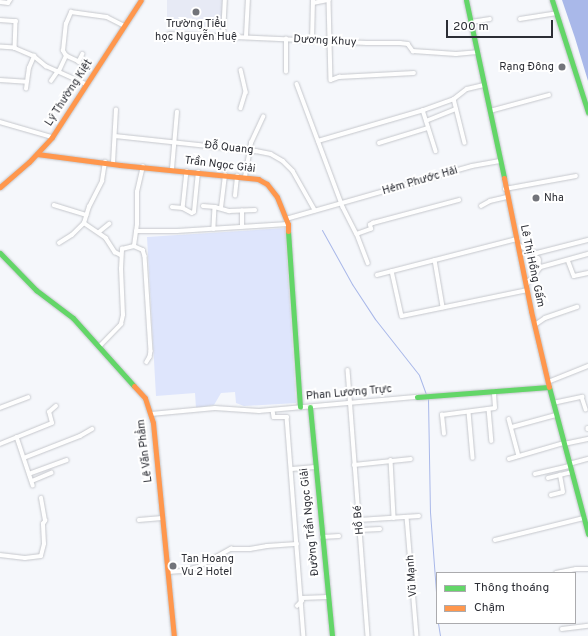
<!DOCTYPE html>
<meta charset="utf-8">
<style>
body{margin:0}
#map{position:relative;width:588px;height:636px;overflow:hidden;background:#f5f7fb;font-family:Overpass,sans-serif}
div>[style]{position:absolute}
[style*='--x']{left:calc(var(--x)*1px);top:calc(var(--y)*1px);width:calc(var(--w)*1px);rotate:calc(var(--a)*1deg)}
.built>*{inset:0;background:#e7eaf5;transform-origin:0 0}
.green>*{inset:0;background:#dee5fc}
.water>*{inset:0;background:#a9b8e9}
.stream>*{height:1px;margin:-0.5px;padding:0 0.5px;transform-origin:0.5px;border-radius:0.5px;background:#a9b8e9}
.roads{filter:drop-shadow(0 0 1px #c5c7cc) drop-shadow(0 0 1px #c5c7cc)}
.street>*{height:3.5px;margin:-1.75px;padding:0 1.75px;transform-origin:1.75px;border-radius:1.75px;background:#fefefe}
.street>.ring{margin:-1.75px;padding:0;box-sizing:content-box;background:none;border:3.5px solid #fefefe;border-radius:50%}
.fast>*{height:5px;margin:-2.5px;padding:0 2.5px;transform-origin:2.5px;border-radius:2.5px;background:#63d668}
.slow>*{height:5px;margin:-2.5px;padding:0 2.5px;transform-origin:2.5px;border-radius:2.5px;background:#ff974d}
.dots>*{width:11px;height:11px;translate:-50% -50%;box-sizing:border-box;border:2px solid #fff;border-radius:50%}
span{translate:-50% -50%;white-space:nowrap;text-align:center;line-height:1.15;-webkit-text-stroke:4px #fff;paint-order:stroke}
.poi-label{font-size:11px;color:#2c2e35}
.right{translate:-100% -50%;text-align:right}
.left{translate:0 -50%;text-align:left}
.street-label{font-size:11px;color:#2c2e35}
.legend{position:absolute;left:436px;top:572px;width:140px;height:52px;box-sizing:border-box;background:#fff;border:1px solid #ababae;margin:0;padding:5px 7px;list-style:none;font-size:12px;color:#2c2e35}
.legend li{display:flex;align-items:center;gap:8px;height:20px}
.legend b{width:20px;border:1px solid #ababae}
.scale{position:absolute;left:446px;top:20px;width:107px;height:18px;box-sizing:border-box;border:2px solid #2c2e35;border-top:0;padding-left:5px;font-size:12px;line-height:14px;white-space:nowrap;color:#2c2e35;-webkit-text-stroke:3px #fff;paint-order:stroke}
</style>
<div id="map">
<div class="built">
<i style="left:167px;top:0;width:57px;height:29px"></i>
</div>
<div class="green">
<i style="clip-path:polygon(285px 228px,296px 403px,244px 406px,236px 403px,235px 392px,221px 393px,214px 405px,196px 408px,195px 393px,156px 396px,147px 237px)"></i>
</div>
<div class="water">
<i style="clip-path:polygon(562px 0,588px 0,588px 81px,575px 38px)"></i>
</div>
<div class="stream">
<i style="--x:322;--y:230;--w:62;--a:60.9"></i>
<i style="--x:352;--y:284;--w:42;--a:56.7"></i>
<i style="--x:375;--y:319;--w:71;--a:51.8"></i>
<i style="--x:419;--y:375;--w:20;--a:70"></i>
<i style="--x:428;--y:399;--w:113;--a:89"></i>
<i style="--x:430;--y:512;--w:93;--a:85.7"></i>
<i style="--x:438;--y:623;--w:13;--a:81"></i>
</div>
<div class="roads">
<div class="street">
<i style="--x:329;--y:0;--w:80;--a:88.6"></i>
<i style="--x:331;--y:80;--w:9;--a:-21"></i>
<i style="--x:339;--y:77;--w:75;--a:-3.1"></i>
<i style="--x:0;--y:2;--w:8;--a:7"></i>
<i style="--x:8;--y:3;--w:4;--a:-56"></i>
<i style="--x:313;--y:3;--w:16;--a:-11"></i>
<i style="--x:520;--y:19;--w:37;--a:-9"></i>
<i style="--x:0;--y:20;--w:16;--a:4"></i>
<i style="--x:16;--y:21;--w:27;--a:92"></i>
<i style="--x:15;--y:48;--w:15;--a:-176"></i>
<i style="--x:471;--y:22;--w:19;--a:-9"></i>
<i style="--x:169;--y:34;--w:198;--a:2.6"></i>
<i style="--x:367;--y:43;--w:33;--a:0"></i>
<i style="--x:400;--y:43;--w:8;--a:7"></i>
<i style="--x:408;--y:44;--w:9;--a:54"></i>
<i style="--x:413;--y:51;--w:43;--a:4"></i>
<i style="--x:456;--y:54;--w:21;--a:-5"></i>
<i style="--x:223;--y:35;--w:35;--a:-87"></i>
<i style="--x:246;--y:36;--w:36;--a:-87"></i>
<i style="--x:312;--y:41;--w:41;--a:-88.6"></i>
<i style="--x:15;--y:48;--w:21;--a:23"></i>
<i style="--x:34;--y:56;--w:16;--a:40"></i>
<i style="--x:46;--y:66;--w:44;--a:24.2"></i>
<i style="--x:83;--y:54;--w:9;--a:117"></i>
<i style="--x:79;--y:62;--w:14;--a:-155"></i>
<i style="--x:66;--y:56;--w:6;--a:-121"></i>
<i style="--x:63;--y:51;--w:27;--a:-84"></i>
<i style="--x:66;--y:24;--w:13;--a:-67"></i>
<i style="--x:71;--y:12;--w:36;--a:8"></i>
<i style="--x:107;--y:17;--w:20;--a:27"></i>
<i style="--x:241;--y:70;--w:23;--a:77"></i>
<i style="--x:246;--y:92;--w:17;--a:107"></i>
<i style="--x:59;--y:71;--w:17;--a:-65"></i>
<i style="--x:286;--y:72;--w:33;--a:-90"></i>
<i style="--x:0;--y:80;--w:26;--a:4"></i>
<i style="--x:51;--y:81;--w:12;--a:-55"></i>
<i style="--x:297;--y:84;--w:131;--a:69.5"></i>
<i style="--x:343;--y:207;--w:30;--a:63"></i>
<i style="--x:357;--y:234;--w:31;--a:69"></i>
<i style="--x:26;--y:89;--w:21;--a:-82"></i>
<i style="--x:29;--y:68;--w:13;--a:-67"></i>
<i style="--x:454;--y:99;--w:45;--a:76"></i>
<i style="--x:423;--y:110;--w:43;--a:72.4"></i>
<i style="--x:490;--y:111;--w:61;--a:-15.2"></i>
<i style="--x:426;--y:121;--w:32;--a:-22"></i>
<i style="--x:0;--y:122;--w:54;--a:16.1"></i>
<i style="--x:115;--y:136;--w:142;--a:6.1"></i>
<i style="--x:256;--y:151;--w:15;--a:11"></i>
<i style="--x:271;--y:154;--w:14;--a:30"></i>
<i style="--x:283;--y:161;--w:14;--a:45"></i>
<i style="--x:293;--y:171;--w:45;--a:60.6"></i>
<i style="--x:318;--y:141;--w:110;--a:-16.3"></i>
<i style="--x:424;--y:110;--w:32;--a:-20"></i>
<i style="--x:454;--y:99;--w:16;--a:-38"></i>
<i style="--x:467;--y:89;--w:17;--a:-13"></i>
<i style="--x:379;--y:143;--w:51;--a:-17"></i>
<i style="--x:113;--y:163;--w:53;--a:-86.8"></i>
<i style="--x:172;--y:169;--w:57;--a:-85"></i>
<i style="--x:187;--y:171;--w:37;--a:96"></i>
<i style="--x:183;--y:208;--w:10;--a:29"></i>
<i style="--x:192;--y:213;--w:2;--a:-27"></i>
<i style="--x:194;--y:212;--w:40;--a:-84.3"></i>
<i style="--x:245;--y:177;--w:35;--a:-80"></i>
<i style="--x:251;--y:143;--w:29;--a:-65"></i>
<i style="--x:505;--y:189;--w:72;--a:-10.4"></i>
<i style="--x:235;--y:196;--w:20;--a:-84"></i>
<i style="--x:54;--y:205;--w:34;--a:17"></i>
<i style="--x:203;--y:206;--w:12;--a:5"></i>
<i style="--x:215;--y:207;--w:22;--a:93"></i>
<i style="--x:481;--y:206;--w:10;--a:-29"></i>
<i style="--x:490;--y:201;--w:17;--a:-13"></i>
<i style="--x:172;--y:207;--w:11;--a:5"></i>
<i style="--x:215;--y:207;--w:15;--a:16"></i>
<i style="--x:229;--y:211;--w:26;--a:-2"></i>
<i style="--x:221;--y:208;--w:33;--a:-83"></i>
<i style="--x:286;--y:219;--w:193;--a:-15.9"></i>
<i style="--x:472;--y:166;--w:28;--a:-10"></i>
<i style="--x:84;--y:223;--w:27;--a:34"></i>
<i style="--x:106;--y:238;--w:17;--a:57"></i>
<i style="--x:115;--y:252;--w:7;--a:27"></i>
<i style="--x:242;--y:227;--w:16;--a:-90"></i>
<i style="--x:136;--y:231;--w:41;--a:0"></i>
<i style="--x:177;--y:231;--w:111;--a:-3.6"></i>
<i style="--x:99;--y:232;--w:13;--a:-39"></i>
<i style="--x:357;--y:234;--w:15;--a:-20"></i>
<i style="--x:371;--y:229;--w:4;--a:-104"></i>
<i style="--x:370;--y:225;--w:4;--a:-34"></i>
<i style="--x:373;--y:223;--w:89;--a:-15"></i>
<i style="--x:59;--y:243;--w:15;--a:-32"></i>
<i style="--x:72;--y:235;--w:17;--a:-45"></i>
<i style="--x:84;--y:223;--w:17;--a:-73"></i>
<i style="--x:89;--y:207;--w:29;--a:-63"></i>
<i style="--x:102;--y:181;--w:19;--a:-81"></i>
<i style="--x:519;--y:245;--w:14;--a:30"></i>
<i style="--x:531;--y:252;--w:6;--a:9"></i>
<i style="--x:537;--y:253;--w:53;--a:-14.3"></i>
<i style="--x:134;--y:246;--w:22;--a:-82"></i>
<i style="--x:137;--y:224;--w:32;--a:-90"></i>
<i style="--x:137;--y:192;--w:26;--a:-77"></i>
<i class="ring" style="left:531.5px;top:256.5px;width:5.5px;height:5.5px"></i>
<i style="--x:435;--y:260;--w:48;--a:80.3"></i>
<i style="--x:568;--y:260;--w:17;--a:69"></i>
<i style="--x:574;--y:276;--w:14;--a:-12"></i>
<i style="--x:392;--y:271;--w:46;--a:77.5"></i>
<i style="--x:402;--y:316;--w:128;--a:-11.7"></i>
<i style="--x:377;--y:275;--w:145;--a:-14.4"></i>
<i style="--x:527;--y:284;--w:22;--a:-51"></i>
<i style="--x:541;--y:267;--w:49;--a:-15.5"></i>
<i style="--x:535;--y:325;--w:12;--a:-35"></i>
<i style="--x:545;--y:318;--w:34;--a:-19"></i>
<i style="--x:99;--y:347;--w:32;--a:-46"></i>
<i style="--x:121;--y:324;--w:9;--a:-77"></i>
<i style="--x:123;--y:315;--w:46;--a:-92.5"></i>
<i style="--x:121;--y:269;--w:20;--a:-87"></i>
<i style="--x:122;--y:249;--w:12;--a:-14"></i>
<i style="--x:134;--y:246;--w:10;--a:24"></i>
<i style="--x:143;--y:250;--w:6;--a:72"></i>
<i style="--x:145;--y:256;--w:95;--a:86.4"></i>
<i style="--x:151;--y:351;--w:6;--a:99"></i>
<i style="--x:150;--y:357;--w:6;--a:121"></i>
<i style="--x:348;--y:370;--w:267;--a:85.7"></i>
<i style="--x:548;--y:382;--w:43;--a:-21.8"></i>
<i style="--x:553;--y:403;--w:30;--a:-12"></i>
<i style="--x:582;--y:397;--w:13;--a:72"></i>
<i style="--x:0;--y:408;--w:30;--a:-21"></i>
<i style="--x:489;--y:409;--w:32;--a:85"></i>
<i style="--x:273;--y:410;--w:7;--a:82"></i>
<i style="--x:274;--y:417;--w:13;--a:0"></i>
<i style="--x:287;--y:417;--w:220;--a:85.6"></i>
<i style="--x:469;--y:412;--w:46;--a:85"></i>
<i style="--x:151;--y:414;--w:64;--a:-5.4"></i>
<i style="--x:215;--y:408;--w:44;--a:3.9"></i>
<i style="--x:259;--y:411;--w:159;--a:-5.1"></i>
<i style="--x:509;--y:419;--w:38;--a:75"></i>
<i style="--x:512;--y:427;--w:46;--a:-15.3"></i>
<i style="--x:588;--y:428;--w:1;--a:90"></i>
<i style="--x:444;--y:434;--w:19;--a:-96"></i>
<i style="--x:442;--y:415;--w:53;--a:-7.5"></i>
<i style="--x:495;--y:408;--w:16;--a:-94"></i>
<i style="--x:17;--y:437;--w:51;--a:71.6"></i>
<i style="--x:0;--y:444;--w:56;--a:-22"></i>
<i style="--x:52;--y:423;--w:11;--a:-105"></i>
<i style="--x:49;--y:412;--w:9;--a:-41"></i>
<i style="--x:564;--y:444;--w:25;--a:-12"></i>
<i style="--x:24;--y:458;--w:60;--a:-21.4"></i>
<i style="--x:80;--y:436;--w:14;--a:-30"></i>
<i style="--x:509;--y:459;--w:57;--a:-16.2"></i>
<i style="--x:391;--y:460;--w:58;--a:87"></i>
<i style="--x:569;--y:464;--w:20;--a:-15"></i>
<i style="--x:354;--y:465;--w:57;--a:-6"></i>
<i style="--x:292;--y:469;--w:23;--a:-5"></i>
<i style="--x:29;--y:474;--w:40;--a:-20.2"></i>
<i style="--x:535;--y:474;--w:36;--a:-13"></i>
<i style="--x:548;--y:478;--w:25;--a:-14"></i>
<i style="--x:32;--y:481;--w:21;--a:-23"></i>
<i style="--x:551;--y:495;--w:12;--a:-14"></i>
<i style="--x:563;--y:492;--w:17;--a:-100"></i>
<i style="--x:407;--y:517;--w:119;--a:85.2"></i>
<i style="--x:139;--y:520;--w:23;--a:-5"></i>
<i style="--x:359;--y:520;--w:60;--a:-3.8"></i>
<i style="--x:360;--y:530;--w:20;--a:-3"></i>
<i style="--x:322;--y:537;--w:17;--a:-3"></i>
<i style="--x:495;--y:540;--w:92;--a:-13.9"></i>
<i style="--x:0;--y:555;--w:25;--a:7"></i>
<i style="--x:25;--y:558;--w:16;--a:-7"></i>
<i style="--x:41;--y:556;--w:12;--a:-76"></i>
<i style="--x:44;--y:544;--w:20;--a:-93"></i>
<i style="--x:43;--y:524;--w:4;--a:-56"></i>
<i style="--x:45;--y:521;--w:23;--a:-100"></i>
<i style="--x:168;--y:572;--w:14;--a:-4"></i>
<i style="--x:182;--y:571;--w:16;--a:-14"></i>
<i style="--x:198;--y:567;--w:38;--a:-29"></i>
<i style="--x:231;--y:549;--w:19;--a:0"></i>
<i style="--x:250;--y:549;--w:17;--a:-10"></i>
<i style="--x:267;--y:546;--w:30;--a:-4"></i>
<i style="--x:556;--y:573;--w:20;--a:-11"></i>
<i style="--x:576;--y:569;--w:12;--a:0"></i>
<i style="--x:302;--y:598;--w:26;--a:-2"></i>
<i style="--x:297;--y:606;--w:7;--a:-45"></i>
<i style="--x:562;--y:629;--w:26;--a:-7"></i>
</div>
<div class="fast">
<i style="--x:466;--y:0;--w:182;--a:77.9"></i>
<i style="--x:552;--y:0;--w:118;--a:72.2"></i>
<i style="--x:288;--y:231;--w:176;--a:86.1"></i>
<i style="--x:0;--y:253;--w:52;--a:45.8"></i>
<i style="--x:36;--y:290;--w:46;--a:37.1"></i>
<i style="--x:73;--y:318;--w:91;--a:48.1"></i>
<i style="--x:549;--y:387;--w:152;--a:75.1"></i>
<i style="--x:417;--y:397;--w:132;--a:-4.3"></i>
<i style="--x:310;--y:407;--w:230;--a:84.5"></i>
</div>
<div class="slow">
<i style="--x:37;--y:154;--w:84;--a:7.5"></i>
<i style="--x:120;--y:165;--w:139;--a:5.8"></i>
<i style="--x:258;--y:179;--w:10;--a:29"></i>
<i style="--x:267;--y:184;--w:16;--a:52"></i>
<i style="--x:277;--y:197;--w:29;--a:68"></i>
<i style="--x:288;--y:224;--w:7;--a:90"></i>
<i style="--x:504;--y:178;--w:136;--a:78.5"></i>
<i style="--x:531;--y:311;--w:78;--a:76.7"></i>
<i style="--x:0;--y:187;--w:38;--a:-41"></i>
<i style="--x:29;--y:162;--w:34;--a:-47"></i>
<i style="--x:52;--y:137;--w:163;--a:-57"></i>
<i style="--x:134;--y:386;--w:16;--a:47"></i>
<i style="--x:145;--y:398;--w:26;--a:72"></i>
<i style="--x:153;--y:423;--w:214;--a:84.4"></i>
</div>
</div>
<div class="dots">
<i style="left:196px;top:12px;background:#72747a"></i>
<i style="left:562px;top:67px;background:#72747a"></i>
<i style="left:536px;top:198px;background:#72747a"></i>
<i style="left:173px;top:566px;background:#72747a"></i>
</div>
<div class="poi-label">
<span style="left:196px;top:31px">Trường Tiểu<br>học Nguyễn Huệ</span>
<span class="right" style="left:554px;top:67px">Rạng Đông</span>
<span class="left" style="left:544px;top:198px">Nha</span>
<span class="left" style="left:181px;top:566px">Tan Hoang<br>Vu 2 Hotel</span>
</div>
<div class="street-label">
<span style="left:325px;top:41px;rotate:3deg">Dương Khuy</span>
<span style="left:69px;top:93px;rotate:-57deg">Lý Thường Kiệt</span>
<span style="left:229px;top:148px;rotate:6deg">Đỗ Quang</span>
<span style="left:220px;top:165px;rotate:7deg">Trần Ngọc Giải</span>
<span style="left:420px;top:181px;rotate:-16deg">Hẻm Phước Hải</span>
<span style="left:532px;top:266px;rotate:78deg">Lê Thị Hồng Gấm</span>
<span style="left:349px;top:393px;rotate:-5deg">Phan Lương Trực</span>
<span style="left:145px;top:451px;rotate:-97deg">Lê Văn Phẩm</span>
<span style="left:359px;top:520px;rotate:-95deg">Hồ Bé</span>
<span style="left:310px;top:522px;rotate:-96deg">Đường Trần Ngọc Giải</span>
<span style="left:412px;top:576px;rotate:-94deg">Vũ Mạnh</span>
</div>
<ul class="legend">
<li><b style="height:5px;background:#63d668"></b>Thông thoáng</li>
<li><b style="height:5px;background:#ff974d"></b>Chậm</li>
</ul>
<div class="scale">200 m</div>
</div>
